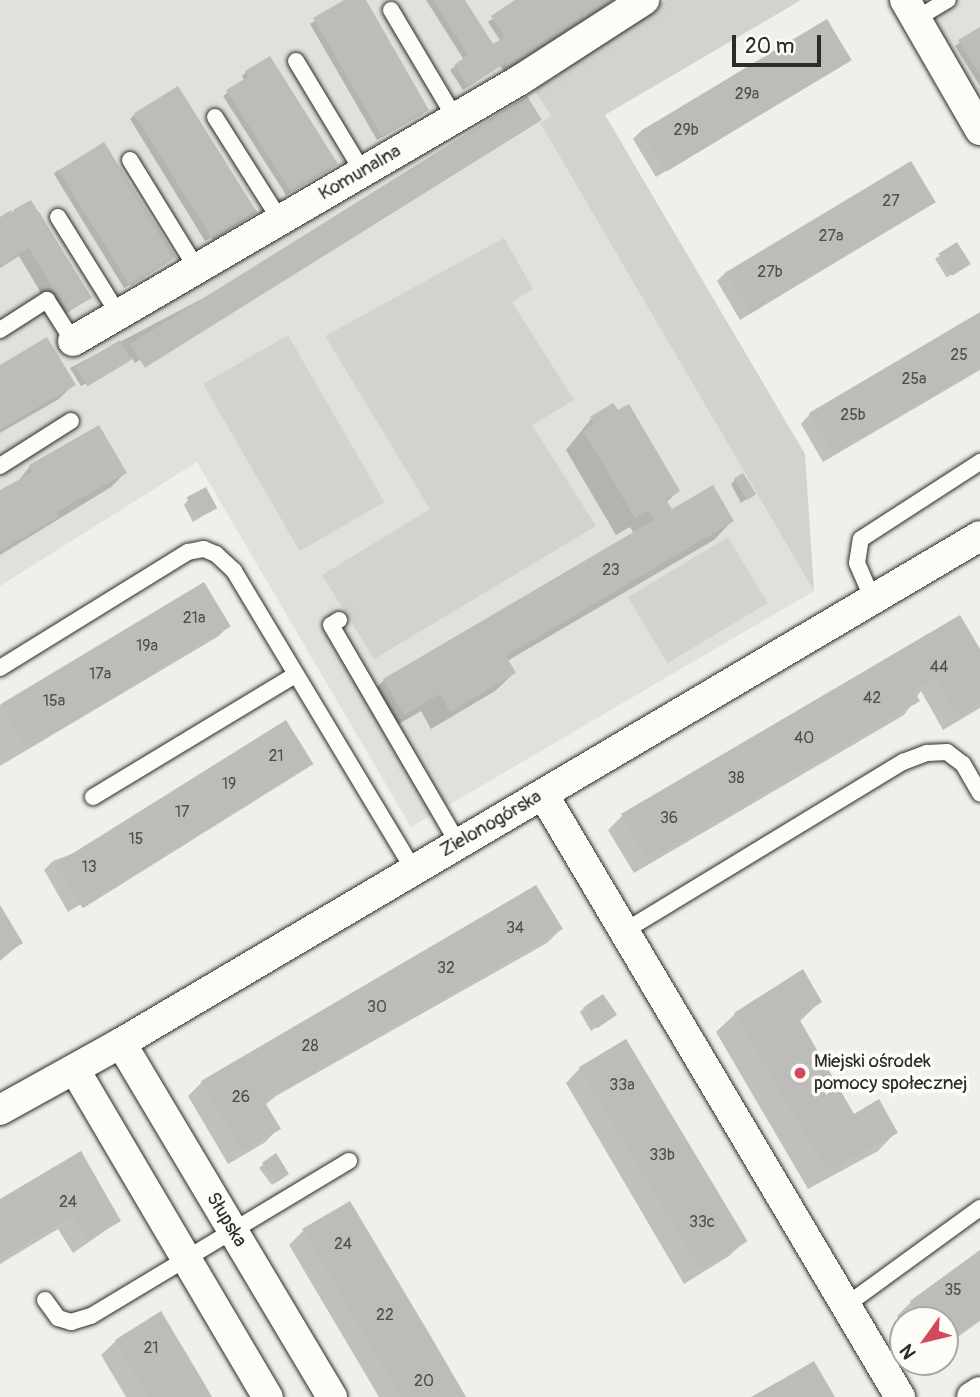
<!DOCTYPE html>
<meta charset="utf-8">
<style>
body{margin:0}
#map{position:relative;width:980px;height:1397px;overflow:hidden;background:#f0efeb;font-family:Pangolin,sans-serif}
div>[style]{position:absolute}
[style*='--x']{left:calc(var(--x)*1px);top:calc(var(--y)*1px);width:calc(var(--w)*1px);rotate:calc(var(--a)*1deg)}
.built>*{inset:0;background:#e1e0dc}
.green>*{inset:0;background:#d3d2cf;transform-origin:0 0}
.shadow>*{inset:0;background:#0003;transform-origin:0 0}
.building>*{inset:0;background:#bdbcb8;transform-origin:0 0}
.roads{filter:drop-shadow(0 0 2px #2b2b2b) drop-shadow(0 0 2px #2b2b2b)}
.service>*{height:16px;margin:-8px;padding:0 8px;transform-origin:8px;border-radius:8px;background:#fdfcf7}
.minor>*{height:30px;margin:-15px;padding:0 15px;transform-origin:15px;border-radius:15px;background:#fdfcf7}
.dots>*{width:19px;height:19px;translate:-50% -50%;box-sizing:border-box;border:4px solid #fdfcf7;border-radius:50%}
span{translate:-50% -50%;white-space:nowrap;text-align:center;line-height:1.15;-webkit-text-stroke:7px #fdfcf7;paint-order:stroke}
.number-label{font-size:16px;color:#504f4e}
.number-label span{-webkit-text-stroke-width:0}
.street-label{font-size:19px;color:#2b2b2b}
.poi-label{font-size:19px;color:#2b2b2b}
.left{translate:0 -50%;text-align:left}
.north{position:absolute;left:889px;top:1306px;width:70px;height:70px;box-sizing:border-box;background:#fdfcf7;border:2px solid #a9a8a5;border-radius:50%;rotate:236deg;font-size:19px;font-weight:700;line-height:28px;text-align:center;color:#2b2b2b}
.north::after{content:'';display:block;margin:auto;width:24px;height:32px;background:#d1495b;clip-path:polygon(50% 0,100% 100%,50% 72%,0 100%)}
.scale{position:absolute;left:732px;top:35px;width:89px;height:32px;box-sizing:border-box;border:4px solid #2b2b2b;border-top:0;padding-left:9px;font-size:21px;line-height:24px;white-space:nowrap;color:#2b2b2b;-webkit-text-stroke:5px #fdfcf7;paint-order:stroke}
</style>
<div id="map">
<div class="built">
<i style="clip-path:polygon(0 0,632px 0,522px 70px,551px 117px,540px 123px,814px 591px,411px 827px,197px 462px,0 586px)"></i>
<i style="clip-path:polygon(918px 0,980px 0,980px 108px)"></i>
</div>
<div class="green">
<i style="clip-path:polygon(666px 0,801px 0,605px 115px,805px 454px,814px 591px,540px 123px,551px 116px,534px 90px)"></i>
<i style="clip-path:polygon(504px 238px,533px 289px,512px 302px,574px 400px,532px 425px,596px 526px,374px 659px,322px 575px,430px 509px,325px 336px)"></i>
<i style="left:288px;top:335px;width:193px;height:98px;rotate:60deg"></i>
<i style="left:728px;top:537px;width:77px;height:117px;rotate:59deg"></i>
</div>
<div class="shadow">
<i style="clip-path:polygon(348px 0,364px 0,423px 114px,377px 140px,310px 24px)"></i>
<i style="clip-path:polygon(426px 0,463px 0,493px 47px,501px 42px,488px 22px,518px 0,613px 0,504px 71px,500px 66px,463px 90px,450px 70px,464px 60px)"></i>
<i style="clip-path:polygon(980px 29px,980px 86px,955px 46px)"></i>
<i style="clip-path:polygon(850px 60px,656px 177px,633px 139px,642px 130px)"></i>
<i style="clip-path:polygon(246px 72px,332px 168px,286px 195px,223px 96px,245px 81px,242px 76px)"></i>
<i style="clip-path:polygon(134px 115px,250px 216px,205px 241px,130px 119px)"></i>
<i style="clip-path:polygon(535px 124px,135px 363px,132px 358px,81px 386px,70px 368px)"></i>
<i style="clip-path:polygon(58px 170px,174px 257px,124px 288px,54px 174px)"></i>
<i style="clip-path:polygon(934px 202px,740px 320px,717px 281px,726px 272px)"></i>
<i style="clip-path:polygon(14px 212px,39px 212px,90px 297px,57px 320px,19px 256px,0 268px,0 219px)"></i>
<i style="left:957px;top:245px;width:22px;height:26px;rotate:58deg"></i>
<i style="clip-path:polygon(980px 314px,980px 370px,823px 462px,801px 424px,810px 414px)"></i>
<i style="clip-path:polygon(0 367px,73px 385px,59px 399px,0 433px)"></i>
<i style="clip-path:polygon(591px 419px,678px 491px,666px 503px,672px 512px,732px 521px,714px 540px,507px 661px,514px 673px,495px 691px,431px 729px,421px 711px,385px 732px,366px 698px,384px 680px,634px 534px,630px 527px,616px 535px,566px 450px)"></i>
<i style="clip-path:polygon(30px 466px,125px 473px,111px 487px,0 555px,0 492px,17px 483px)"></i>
<i style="clip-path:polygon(735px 480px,753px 494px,741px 503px,731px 484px)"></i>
<i style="clip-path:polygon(188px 500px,215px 508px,193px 522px,184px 505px)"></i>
<i style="clip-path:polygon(228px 626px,219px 636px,0 766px,0 705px)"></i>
<i style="clip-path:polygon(980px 653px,980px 708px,943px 730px,921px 691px,904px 715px,634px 873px,608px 830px,622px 816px)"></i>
<i style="clip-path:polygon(310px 764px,68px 912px,44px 870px,53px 861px)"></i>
<i style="clip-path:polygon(0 908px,21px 943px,0 961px)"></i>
<i style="clip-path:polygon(561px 929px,547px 943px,276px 1096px,265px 1105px,278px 1129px,264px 1143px,228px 1164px,188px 1096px,202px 1082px)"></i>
<i style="clip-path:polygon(820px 1002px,799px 1022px,853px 1116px,896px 1132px,878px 1151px,808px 1189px,716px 1032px,735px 1014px)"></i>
<i style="clip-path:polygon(584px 1008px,614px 1015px,591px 1031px,580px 1012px)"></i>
<i style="clip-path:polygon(580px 1068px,744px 1242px,729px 1256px,684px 1284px,566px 1083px)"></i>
<i style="clip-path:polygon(275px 1155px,283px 1178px,272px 1185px,259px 1168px)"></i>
<i style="clip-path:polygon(0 1201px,119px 1221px,73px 1253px,58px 1229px,0 1264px)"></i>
<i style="clip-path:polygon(303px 1231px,464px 1397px,379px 1397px,289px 1245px)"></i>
<i style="clip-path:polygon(980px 1253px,980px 1321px,945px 1346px,945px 1320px,903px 1320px,903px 1325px,897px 1316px,911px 1302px)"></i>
<i style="clip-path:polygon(116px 1341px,210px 1397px,126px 1397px,101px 1355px)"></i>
</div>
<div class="building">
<i style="clip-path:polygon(344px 0,366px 0,429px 110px,382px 137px,313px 18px)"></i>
<i style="clip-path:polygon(433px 0,465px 0,493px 44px,505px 37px,491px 16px,515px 0,614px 0,509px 68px,505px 63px,468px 87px,454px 65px,468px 55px)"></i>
<i style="left:827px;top:19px;width:48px;height:216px;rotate:59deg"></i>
<i style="clip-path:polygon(980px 27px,980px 75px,958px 40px)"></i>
<i style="clip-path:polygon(270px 56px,338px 164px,291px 192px,226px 90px,249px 76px,245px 71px)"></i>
<i style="left:178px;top:86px;width:149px;height:52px;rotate:58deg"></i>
<i style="left:527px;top:96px;width:28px;height:468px;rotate:58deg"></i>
<i style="left:104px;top:142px;width:136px;height:54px;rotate:58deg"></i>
<i style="left:911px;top:161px;width:48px;height:216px;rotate:59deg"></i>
<i style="clip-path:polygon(31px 200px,92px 298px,67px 312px,29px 248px,0 266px,0 217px,11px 210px,19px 222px,13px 210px)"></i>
<i style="left:957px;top:242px;width:26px;height:22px;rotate:58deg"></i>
<i style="clip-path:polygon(980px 312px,980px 368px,833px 454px,809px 413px)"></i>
<i style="clip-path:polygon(47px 337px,76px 385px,0 429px,0 365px)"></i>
<i style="left:120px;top:340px;width:23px;height:52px;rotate:59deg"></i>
<i style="clip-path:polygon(613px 403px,618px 410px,629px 404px,680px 491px,666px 500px,672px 509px,713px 485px,734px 521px,506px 656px,516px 673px,450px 712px,440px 694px,404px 715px,383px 679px,654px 520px,648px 510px,635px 518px,583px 431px,594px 424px,590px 417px)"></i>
<i style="clip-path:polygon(99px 425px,127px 473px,56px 512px,58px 517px,0 551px,0 490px,33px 472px,29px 465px)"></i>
<i style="left:743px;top:473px;width:25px;height:11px;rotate:58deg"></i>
<i style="left:206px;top:487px;width:24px;height:22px;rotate:62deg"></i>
<i style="left:204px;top:582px;width:52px;height:237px;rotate:59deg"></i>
<i style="clip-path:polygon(960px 615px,980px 649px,980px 704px,958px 717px,935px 678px,914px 691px,920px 701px,648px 861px,621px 814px)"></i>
<i style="left:286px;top:720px;width:52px;height:272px;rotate:58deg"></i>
<i style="clip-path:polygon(536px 885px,563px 929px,264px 1101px,281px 1129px,242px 1151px,201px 1081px)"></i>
<i style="clip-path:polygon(0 905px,23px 943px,0 957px)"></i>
<i style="clip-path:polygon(803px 969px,822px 1002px,798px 1017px,854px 1114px,879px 1099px,898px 1133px,827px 1171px,734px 1013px)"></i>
<i style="left:603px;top:994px;width:25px;height:24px;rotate:56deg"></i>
<i style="left:626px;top:1039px;width:236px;height:55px;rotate:59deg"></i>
<i style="clip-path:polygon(81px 1151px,121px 1221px,88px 1240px,73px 1216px,0 1259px,0 1199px)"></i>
<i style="clip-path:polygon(276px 1153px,289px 1174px,277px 1182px,262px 1163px)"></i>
<i style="clip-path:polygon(350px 1201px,430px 1335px,466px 1397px,402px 1397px,382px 1364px,302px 1229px)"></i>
<i style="clip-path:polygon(980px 1250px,980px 1318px,945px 1343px,945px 1320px,924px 1320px,910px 1301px)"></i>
<i style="clip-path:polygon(161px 1311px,201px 1378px,212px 1397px,148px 1397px,115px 1340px)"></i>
<i style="clip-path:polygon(814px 1361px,835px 1397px,751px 1397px,783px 1379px)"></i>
</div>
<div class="roads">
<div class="service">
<i style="--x:391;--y:10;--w:126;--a:59.3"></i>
<i style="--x:916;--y:19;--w:37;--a:-31"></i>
<i style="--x:296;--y:61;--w:130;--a:58.9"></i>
<i style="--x:215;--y:117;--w:122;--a:57.7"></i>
<i style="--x:130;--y:160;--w:128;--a:58.4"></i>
<i style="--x:58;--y:217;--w:115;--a:58.1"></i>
<i style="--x:0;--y:330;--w:56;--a:-32.6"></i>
<i style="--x:47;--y:300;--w:49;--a:57.6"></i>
<i style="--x:0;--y:466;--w:84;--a:-32.4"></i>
<i style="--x:873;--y:600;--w:40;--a:-113.4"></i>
<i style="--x:857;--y:563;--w:24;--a:-81"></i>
<i style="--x:861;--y:539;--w:142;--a:-32.9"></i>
<i style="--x:339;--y:620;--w:9;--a:148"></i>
<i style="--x:331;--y:625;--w:252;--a:59.8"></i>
<i style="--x:0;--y:668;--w:221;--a:-31.7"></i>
<i style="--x:188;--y:552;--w:16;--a:-11"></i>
<i style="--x:204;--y:549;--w:13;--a:23"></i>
<i style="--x:216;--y:554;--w:25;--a:43"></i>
<i style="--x:234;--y:571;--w:348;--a:59"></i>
<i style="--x:93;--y:797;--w:236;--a:-31.1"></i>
<i style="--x:623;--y:932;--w:328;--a:-31.3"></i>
<i style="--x:903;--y:762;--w:26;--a:-21"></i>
<i style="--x:927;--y:753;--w:20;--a:-3"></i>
<i style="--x:947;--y:752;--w:20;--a:37"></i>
<i style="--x:963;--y:764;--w:34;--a:60"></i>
<i style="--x:45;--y:1300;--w:22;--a:54"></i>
<i style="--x:58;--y:1318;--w:14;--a:17"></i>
<i style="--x:71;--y:1322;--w:21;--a:-17"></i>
<i style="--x:91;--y:1316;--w:301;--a:-31"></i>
<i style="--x:845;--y:1306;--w:167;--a:-36"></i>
</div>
<div class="minor">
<i style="--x:905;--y:0;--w:150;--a:60"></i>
<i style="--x:73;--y:341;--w:518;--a:-30.28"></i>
<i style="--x:520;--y:80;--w:148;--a:-32.8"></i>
<i style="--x:543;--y:794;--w:701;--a:59.37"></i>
<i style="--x:121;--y:1043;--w:412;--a:59.2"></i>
<i style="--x:75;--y:1070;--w:380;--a:59.5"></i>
<i style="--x:0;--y:1110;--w:138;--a:-29"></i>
<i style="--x:121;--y:1043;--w:997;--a:-30.55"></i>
<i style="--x:972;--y:1397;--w:9;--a:-32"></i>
</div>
</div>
<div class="dots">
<i style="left:800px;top:1073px;background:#d1495b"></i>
</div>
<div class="number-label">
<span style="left:747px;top:94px">29a</span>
<span style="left:686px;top:130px">29b</span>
<span style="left:891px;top:201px">27</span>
<span style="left:831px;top:236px">27a</span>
<span style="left:770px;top:272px">27b</span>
<span style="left:959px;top:355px">25</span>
<span style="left:914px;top:379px">25a</span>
<span style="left:853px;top:415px">25b</span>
<span style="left:611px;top:570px">23</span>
<span style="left:194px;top:618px">21a</span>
<span style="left:147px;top:646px">19a</span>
<span style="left:939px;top:667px">44</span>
<span style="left:100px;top:674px">17a</span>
<span style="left:872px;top:698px">42</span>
<span style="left:54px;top:701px">15a</span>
<span style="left:804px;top:738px">40</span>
<span style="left:276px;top:756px">21</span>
<span style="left:736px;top:778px">38</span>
<span style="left:229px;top:784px">19</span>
<span style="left:182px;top:812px">17</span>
<span style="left:669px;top:818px">36</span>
<span style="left:136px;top:839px">15</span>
<span style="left:89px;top:867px">13</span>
<span style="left:515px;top:928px">34</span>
<span style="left:446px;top:968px">32</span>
<span style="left:377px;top:1007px">30</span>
<span style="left:310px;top:1046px">28</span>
<span style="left:622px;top:1085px">33a</span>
<span style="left:241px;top:1097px">26</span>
<span style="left:662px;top:1155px">33b</span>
<span style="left:68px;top:1202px">24</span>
<span style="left:702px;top:1222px">33c</span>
<span style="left:343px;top:1244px">24</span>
<span style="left:953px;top:1290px">35</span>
<span style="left:385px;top:1315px">22</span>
<span style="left:151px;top:1348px">21</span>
<span style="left:424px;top:1381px">20</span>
</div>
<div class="street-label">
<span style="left:360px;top:173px;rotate:-30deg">Komunalna</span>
<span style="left:491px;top:824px;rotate:-30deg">Zielonogórska</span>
<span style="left:226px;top:1220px;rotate:59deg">Słupska</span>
</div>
<div class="poi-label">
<span class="left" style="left:814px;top:1073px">Miejski ośrodek<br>pomocy społecznej</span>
</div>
<div class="north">N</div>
<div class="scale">20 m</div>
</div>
